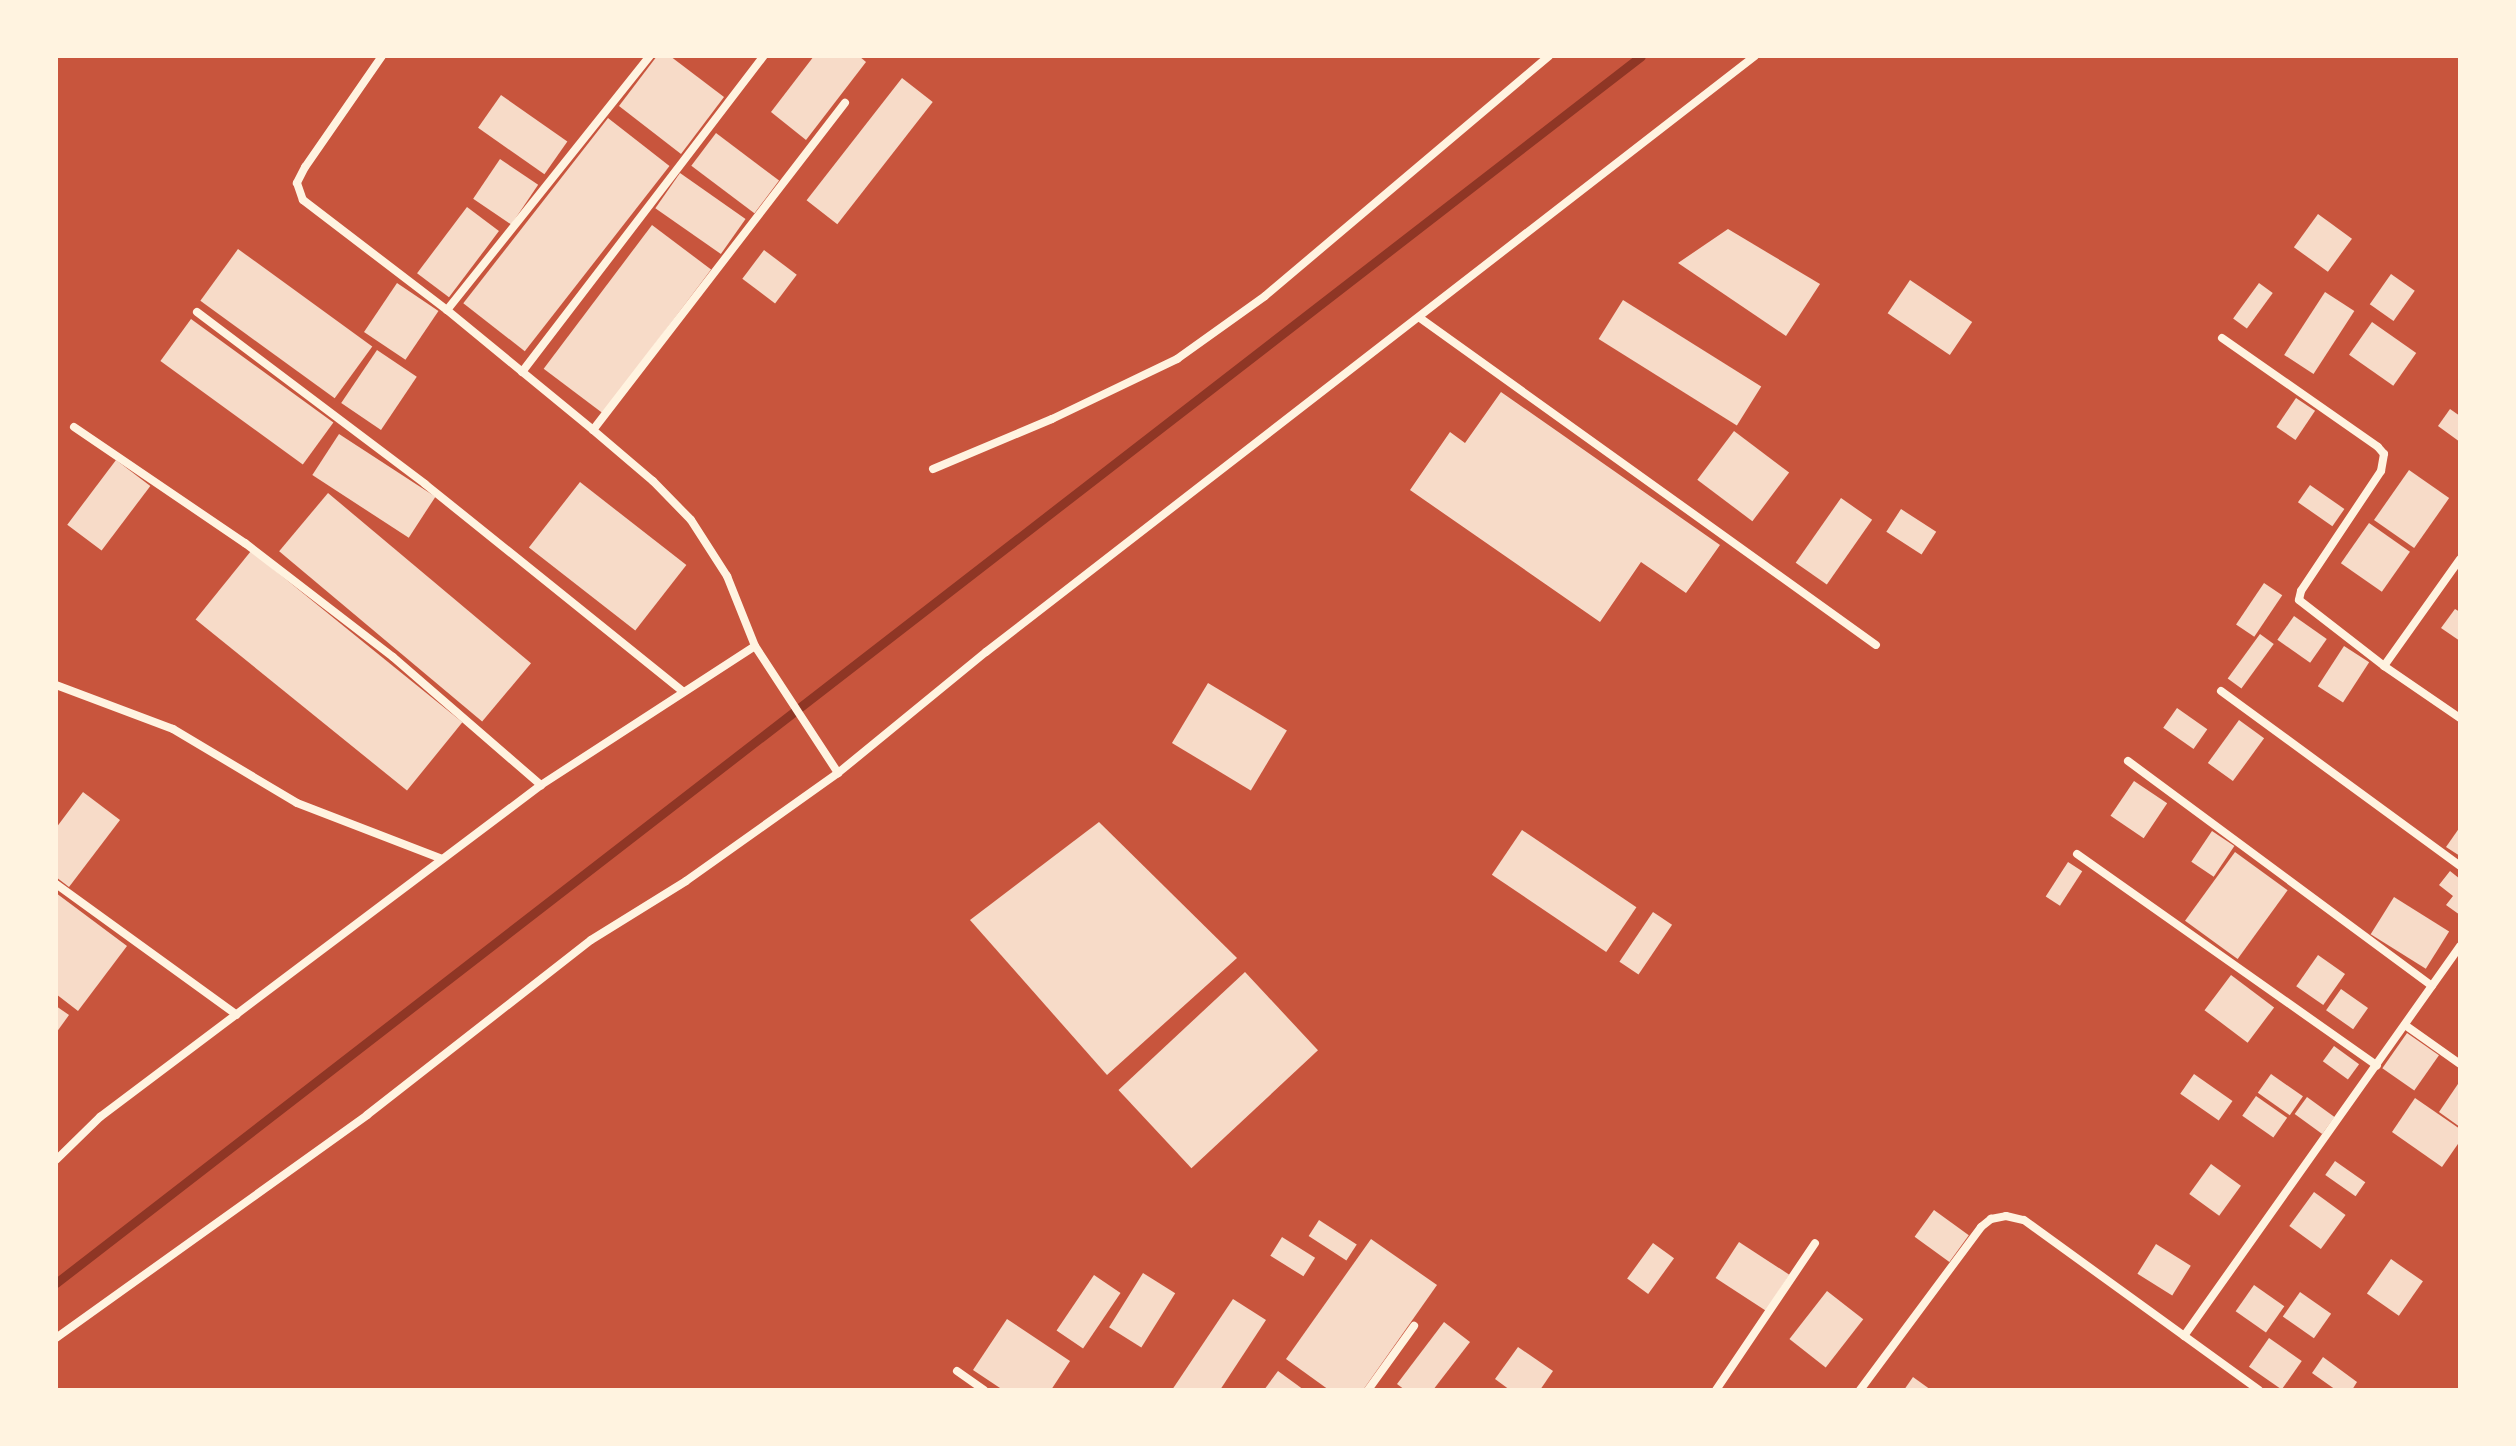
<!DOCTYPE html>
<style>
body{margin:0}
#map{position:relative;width:2516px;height:1446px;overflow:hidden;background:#c8553d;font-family:"Titillium Web",sans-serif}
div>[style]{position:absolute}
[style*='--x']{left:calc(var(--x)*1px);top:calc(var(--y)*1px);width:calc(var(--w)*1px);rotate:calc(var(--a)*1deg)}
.stream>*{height:9px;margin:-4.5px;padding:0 4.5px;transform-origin:4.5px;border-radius:4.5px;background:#8f3625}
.building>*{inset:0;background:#f7dbc8;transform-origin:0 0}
.minor>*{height:8px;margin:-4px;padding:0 4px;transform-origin:4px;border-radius:4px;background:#fff3e0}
span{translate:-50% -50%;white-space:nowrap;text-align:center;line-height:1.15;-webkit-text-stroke:8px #fff3e0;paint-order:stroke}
.frame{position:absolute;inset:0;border:58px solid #fff3e0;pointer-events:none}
</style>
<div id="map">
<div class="stream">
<i style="--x:56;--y:1283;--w:2004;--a:-37.74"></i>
</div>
<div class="building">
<i style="clip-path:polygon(657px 56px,670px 56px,724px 97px,681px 154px,619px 106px)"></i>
<i style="clip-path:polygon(814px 56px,859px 56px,866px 62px,806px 140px,771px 112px)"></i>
<i style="left:902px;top:78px;width:39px;height:155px;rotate:38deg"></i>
<i style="left:501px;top:95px;width:81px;height:40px;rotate:35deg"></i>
<i style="left:608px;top:118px;width:78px;height:235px;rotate:38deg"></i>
<i style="left:716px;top:133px;width:79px;height:41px;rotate:37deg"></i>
<i style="left:500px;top:159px;width:46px;height:48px;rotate:34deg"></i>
<i style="left:680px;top:173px;width:80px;height:43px;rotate:35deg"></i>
<i style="left:467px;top:207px;width:40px;height:83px;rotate:37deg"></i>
<i style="left:2318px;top:214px;width:42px;height:41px;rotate:36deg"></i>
<i style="left:652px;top:225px;width:74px;height:180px;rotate:37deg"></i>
<i style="clip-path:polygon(1728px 229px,1820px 284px,1786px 336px,1678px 263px)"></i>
<i style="left:238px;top:249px;width:166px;height:64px;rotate:36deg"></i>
<i style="left:764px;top:250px;width:41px;height:36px;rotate:37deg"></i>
<i style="left:2391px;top:274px;width:29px;height:37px;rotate:35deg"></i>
<i style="left:1910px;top:280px;width:75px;height:40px;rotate:34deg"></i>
<i style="left:397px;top:283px;width:50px;height:59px;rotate:34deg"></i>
<i style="left:2259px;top:283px;width:17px;height:44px;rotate:36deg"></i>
<i style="left:2325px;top:292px;width:35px;height:75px;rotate:33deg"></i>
<i style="left:1623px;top:300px;width:163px;height:46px;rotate:32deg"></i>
<i style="left:191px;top:319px;width:176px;height:52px;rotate:36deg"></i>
<i style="left:2372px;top:322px;width:54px;height:40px;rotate:35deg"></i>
<i style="left:377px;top:350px;width:48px;height:64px;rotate:34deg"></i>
<i style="clip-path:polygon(1501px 392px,1720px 545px,1686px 593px,1641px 562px,1600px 622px,1410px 490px,1450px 432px,1465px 443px)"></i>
<i style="left:2296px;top:398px;width:23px;height:35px;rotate:34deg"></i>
<i style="clip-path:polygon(2450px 409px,2460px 416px,2460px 442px,2438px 426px)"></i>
<i style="left:1734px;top:431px;width:69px;height:61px;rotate:37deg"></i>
<i style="left:339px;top:434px;width:115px;height:49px;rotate:33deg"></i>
<i style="left:116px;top:460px;width:43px;height:81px;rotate:37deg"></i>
<i style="left:2409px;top:470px;width:49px;height:61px;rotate:35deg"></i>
<i style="left:580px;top:482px;width:135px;height:83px;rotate:38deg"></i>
<i style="left:2310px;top:485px;width:42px;height:21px;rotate:35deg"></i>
<i style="left:328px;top:493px;width:265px;height:76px;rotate:40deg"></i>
<i style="left:1841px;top:498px;width:38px;height:79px;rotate:35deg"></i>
<i style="left:1901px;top:509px;width:42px;height:27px;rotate:33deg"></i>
<i style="left:2369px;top:523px;width:50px;height:49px;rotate:35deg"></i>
<i style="left:251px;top:551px;width:272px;height:88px;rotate:39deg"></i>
<i style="left:2264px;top:583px;width:22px;height:50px;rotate:34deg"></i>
<i style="clip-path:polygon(2455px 609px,2460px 612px,2460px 641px,2441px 628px)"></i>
<i style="left:2294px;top:616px;width:40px;height:29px;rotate:35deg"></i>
<i style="left:2260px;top:634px;width:17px;height:55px;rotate:36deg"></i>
<i style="left:2344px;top:646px;width:30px;height:48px;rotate:33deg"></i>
<i style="left:1208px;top:683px;width:92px;height:70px;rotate:31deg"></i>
<i style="left:2177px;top:708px;width:37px;height:24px;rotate:35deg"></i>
<i style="left:2239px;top:720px;width:31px;height:53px;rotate:36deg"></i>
<i style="left:2134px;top:781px;width:40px;height:42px;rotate:34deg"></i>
<i style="clip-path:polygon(83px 792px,120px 820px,69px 887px,56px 877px,56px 828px)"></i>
<i style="clip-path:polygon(1099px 822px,1237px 958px,1107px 1075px,970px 920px)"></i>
<i style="clip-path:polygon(2460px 827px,2460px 856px,2446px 847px)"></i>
<i style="left:1522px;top:830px;width:138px;height:54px;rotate:34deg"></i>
<i style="left:2212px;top:831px;width:27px;height:37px;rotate:34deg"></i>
<i style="left:2235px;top:852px;width:65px;height:85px;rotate:36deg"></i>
<i style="left:2068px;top:862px;width:17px;height:41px;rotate:33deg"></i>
<i style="clip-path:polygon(2450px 871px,2460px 879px,2460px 915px,2446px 905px,2453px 896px,2439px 885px)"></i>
<i style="clip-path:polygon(56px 893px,127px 946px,78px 1011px,56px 994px)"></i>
<i style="left:2394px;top:897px;width:65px;height:44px;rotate:32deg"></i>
<i style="left:1653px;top:912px;width:23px;height:60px;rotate:34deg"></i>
<i style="left:2318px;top:955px;width:33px;height:38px;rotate:35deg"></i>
<i style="left:1245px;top:972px;width:107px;height:173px;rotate:47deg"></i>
<i style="left:2231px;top:975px;width:54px;height:44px;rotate:37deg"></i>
<i style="left:2341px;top:989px;width:33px;height:26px;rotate:35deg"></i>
<i style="clip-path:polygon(56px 1006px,69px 1015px,56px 1033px)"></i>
<i style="left:2407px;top:1033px;width:39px;height:43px;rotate:35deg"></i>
<i style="left:2334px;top:1046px;width:31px;height:19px;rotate:36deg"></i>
<i style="left:2194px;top:1074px;width:47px;height:24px;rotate:35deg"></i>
<i style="left:2271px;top:1074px;width:39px;height:23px;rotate:35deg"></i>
<i style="clip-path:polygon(2460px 1081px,2460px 1127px,2439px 1112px)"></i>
<i style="left:2256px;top:1096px;width:38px;height:24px;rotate:35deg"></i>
<i style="left:2307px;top:1097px;width:34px;height:21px;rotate:36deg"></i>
<i style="clip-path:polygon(2415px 1098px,2460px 1129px,2460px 1141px,2442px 1167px,2392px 1132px)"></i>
<i style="left:2335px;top:1161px;width:37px;height:17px;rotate:35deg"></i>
<i style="left:2211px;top:1164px;width:37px;height:37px;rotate:36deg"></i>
<i style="left:2314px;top:1192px;width:39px;height:42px;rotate:36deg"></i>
<i style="left:1934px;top:1210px;width:43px;height:33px;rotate:36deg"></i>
<i style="left:1319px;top:1220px;width:45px;height:19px;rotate:33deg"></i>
<i style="left:1282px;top:1237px;width:39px;height:22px;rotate:32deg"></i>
<i style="clip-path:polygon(1371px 1239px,1437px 1285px,1363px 1390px,1329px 1390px,1286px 1359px)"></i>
<i style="left:1739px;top:1242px;width:60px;height:43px;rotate:33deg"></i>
<i style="left:1653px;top:1243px;width:26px;height:44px;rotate:36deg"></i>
<i style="left:2156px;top:1244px;width:41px;height:35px;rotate:32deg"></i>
<i style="left:2391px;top:1259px;width:39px;height:42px;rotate:35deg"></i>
<i style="left:1143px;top:1273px;width:38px;height:64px;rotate:32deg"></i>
<i style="left:1094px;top:1275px;width:32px;height:67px;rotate:34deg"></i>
<i style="left:2254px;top:1285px;width:37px;height:32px;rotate:35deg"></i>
<i style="left:1827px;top:1291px;width:46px;height:61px;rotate:38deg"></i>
<i style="left:2300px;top:1292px;width:38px;height:30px;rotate:35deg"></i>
<i style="clip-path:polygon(1233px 1299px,1266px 1320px,1220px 1390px,1172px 1390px)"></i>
<i style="clip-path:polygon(1007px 1319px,1070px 1361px,1051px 1390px,1003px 1390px,973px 1370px)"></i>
<i style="clip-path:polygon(1444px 1322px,1470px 1342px,1433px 1390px,1405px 1390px,1397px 1384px)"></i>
<i style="left:2269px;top:1338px;width:40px;height:35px;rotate:35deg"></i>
<i style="clip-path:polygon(1518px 1347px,1553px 1371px,1540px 1390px,1510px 1390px,1495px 1379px)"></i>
<i style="clip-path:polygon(2323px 1357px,2357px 1382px,2352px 1390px,2336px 1390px,2312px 1373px)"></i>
<i style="clip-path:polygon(1278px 1371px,1304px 1390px,1264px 1390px)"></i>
<i style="clip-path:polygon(1913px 1377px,1931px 1390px,1904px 1390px)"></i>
</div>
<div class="minor">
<i style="--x:382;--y:56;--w:135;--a:124.7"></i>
<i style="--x:305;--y:167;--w:18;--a:117"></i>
<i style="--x:297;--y:183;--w:18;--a:71"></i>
<i style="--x:303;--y:200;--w:181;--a:37.4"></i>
<i style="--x:447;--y:310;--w:189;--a:39.4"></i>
<i style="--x:593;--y:430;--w:79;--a:40.4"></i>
<i style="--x:653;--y:481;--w:54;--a:45.7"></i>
<i style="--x:691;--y:520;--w:67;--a:57.3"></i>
<i style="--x:727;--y:576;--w:75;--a:68.2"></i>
<i style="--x:755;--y:646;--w:152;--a:56.8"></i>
<i style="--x:447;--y:310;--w:325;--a:-51.4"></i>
<i style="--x:197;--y:312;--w:286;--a:37"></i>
<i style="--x:425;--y:484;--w:330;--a:38.8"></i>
<i style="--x:1420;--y:318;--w:561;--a:35.64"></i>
<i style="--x:2222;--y:338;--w:190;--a:34.9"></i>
<i style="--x:2378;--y:447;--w:9;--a:49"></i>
<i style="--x:2384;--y:454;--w:17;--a:100"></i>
<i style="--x:2381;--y:471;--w:144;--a:123.7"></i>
<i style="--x:2301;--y:591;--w:9;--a:103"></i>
<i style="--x:2299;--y:600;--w:108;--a:37.8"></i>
<i style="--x:2384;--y:666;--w:92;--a:34.4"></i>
<i style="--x:522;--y:372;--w:398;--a:-52.6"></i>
<i style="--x:74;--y:427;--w:207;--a:34.2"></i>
<i style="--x:245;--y:543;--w:187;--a:37.6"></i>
<i style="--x:393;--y:657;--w:196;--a:40.9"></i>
<i style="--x:593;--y:430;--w:413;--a:-52.4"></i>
<i style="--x:933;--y:469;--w:129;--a:-22.8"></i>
<i style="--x:1052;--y:419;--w:139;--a:-25.6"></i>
<i style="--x:1177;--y:359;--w:108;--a:-35.6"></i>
<i style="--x:1265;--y:296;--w:372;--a:-40.2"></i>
<i style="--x:2384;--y:666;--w:131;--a:-54.6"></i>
<i style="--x:56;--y:685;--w:125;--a:20.6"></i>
<i style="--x:173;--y:729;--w:144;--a:30.8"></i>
<i style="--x:297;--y:803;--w:155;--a:21.1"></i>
<i style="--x:2221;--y:691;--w:296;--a:36.2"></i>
<i style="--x:2128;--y:761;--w:378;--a:36.5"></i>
<i style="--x:2077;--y:854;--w:367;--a:35.2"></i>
<i style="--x:56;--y:884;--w:223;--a:35.9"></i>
<i style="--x:2405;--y:1025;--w:67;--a:35.3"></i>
<i style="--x:56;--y:1160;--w:62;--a:-44.3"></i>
<i style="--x:100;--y:1117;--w:552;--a:-36.97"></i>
<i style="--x:541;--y:785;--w:255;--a:-33"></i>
<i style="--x:2184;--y:1336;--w:478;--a:-54.7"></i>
<i style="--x:56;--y:1338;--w:383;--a:-35.6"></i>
<i style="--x:367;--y:1115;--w:284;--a:-38"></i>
<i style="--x:591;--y:940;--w:112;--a:-31.8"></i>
<i style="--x:686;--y:881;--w:186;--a:-35.4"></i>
<i style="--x:838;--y:773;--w:191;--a:-39.3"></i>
<i style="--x:986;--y:652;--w:973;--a:-37.78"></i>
<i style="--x:957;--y:1371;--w:33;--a:35"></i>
<i style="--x:1368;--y:1390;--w:79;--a:-54.3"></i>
<i style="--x:1716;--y:1390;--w:177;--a:-56"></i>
<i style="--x:1860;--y:1390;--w:203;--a:-53.4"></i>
<i style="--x:1981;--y:1227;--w:13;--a:-39"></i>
<i style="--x:1991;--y:1219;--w:15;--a:-11"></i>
<i style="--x:2006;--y:1216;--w:18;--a:13"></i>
<i style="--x:2024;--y:1220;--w:290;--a:35.9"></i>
</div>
<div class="frame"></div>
</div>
